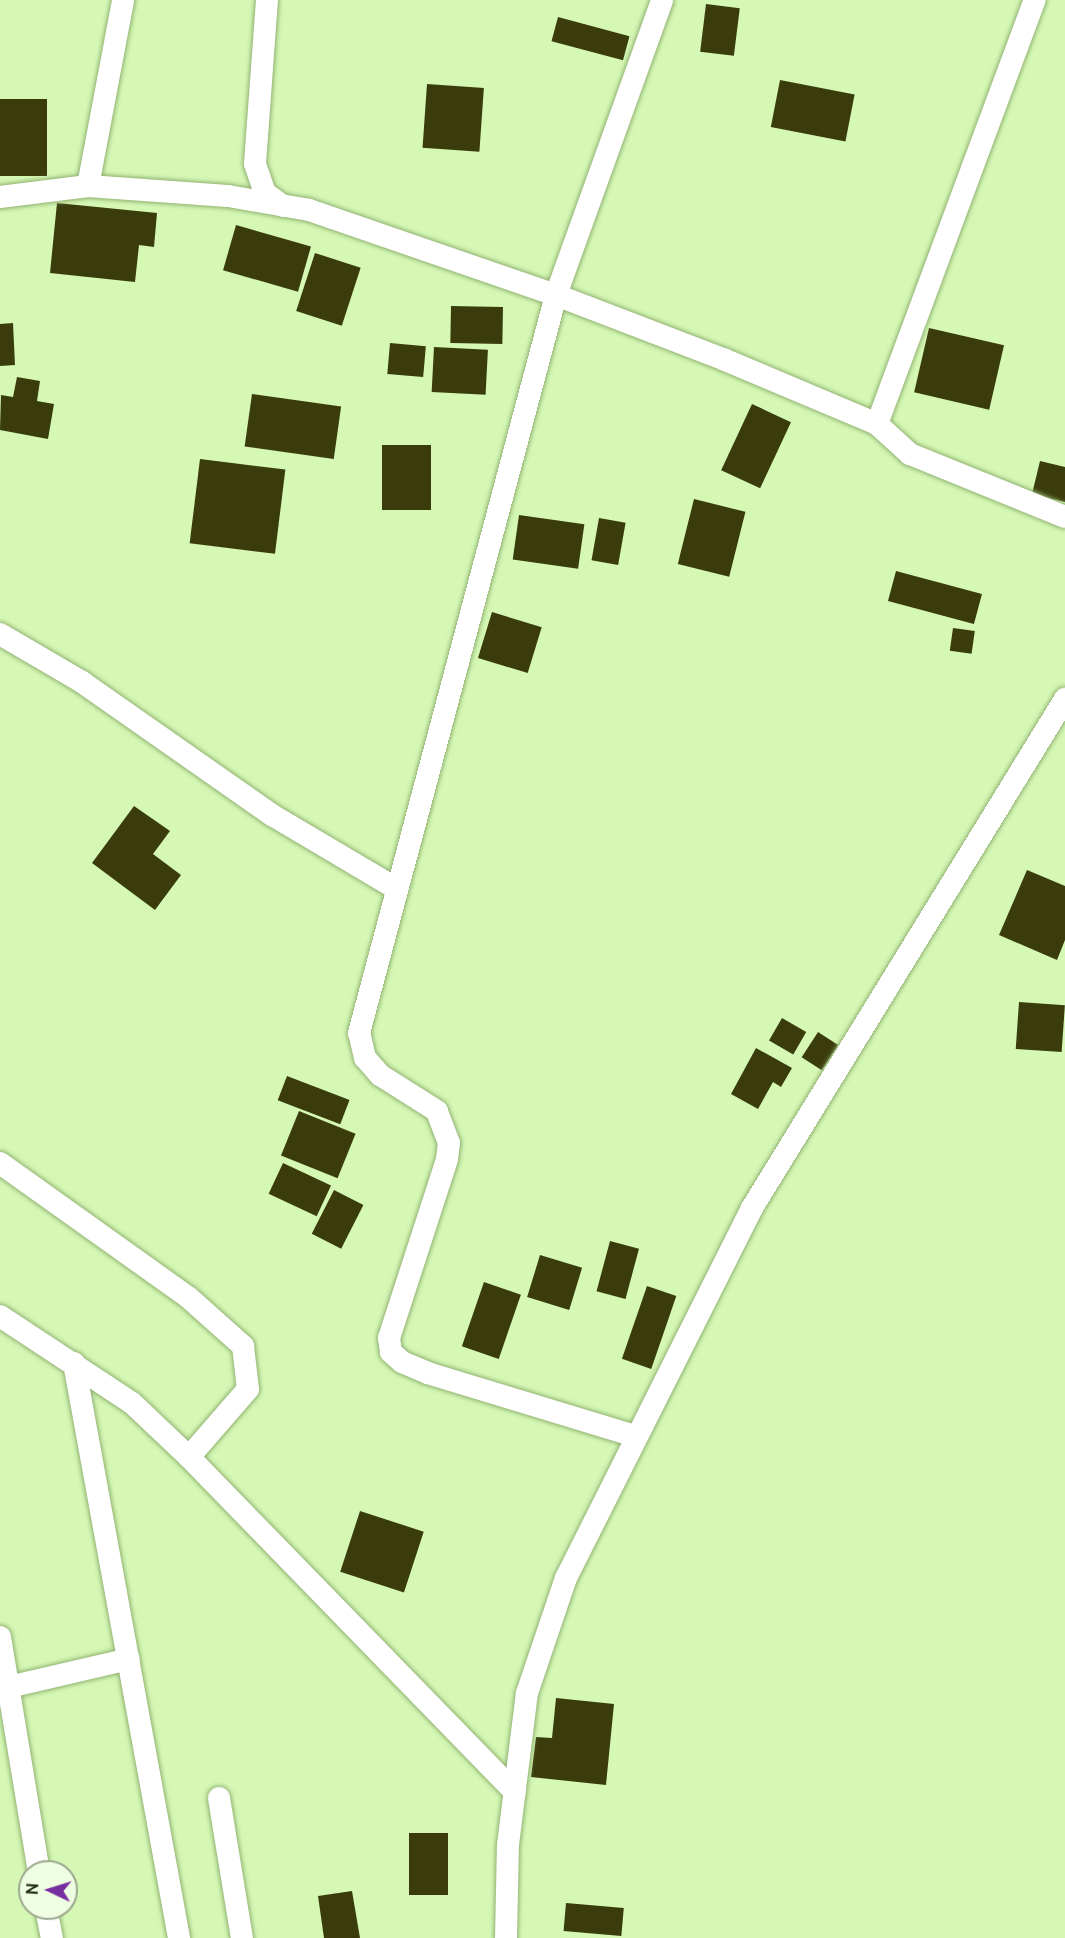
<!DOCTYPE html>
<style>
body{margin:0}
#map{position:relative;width:1065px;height:1938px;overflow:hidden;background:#d5f8b5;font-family:Ubuntu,sans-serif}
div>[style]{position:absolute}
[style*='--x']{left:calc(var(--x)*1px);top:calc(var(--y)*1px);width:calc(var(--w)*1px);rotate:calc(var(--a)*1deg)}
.building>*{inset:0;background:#3b3c0c;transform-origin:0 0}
.roads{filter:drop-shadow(0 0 2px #92b273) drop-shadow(0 0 2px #92b273)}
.street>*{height:22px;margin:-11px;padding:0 11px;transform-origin:11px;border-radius:11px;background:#fff}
span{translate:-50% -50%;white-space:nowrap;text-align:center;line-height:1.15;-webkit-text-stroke:6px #effde3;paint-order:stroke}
.north{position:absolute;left:18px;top:1860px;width:60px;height:60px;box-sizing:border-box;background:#effde3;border:2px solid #9ba88e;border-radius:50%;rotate:274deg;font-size:16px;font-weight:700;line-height:24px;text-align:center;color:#1d290f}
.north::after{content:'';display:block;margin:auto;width:21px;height:27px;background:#772ea1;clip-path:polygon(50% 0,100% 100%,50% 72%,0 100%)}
</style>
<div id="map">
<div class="building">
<i style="left:706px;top:4px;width:34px;height:48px;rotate:7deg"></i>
<i style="left:558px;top:17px;width:74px;height:25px;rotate:15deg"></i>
<i style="left:780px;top:80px;width:76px;height:48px;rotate:11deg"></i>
<i style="left:427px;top:84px;width:57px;height:64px;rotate:4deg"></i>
<i style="left:0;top:99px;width:47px;height:77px"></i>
<i style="clip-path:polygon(57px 203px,157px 213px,154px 247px,139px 245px,135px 282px,50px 273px)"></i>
<i style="left:236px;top:225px;width:78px;height:47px;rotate:16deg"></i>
<i style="left:315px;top:253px;width:48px;height:61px;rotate:18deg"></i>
<i style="left:451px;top:306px;width:52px;height:37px;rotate:1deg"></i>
<i style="clip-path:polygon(13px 323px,15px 365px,0 366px,0 324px)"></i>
<i style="left:929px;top:328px;width:77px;height:66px;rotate:13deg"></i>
<i style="left:390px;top:343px;width:36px;height:31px;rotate:5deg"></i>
<i style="left:434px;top:347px;width:54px;height:45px;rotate:3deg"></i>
<i style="clip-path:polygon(17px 377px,40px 381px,37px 401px,54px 404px,48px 439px,0 430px,1px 395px,13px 397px)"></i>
<i style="left:252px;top:394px;width:90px;height:53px;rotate:8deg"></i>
<i style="left:752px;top:404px;width:43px;height:73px;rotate:25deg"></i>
<i style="left:382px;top:445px;width:49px;height:65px"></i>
<i style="left:200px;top:459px;width:86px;height:85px;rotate:7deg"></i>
<i style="clip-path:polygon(1040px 461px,1065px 467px,1065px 502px,1032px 494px)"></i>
<i style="left:694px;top:499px;width:53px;height:67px;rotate:14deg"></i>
<i style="left:519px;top:515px;width:66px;height:45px;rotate:8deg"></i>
<i style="left:599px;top:518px;width:27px;height:43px;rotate:10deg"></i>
<i style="left:896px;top:571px;width:89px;height:31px;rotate:15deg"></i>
<i style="left:492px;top:612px;width:52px;height:48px;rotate:17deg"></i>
<i style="left:953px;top:628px;width:22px;height:23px;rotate:8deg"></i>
<i style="clip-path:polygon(134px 806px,170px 831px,153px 854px,181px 875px,155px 910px,92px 863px)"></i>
<i style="clip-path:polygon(1027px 870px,1065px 886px,1065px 940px,1057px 960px,999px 935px)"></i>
<i style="left:1019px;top:1002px;width:46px;height:47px;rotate:4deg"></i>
<i style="left:782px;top:1018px;width:28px;height:26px;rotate:30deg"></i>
<i style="left:818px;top:1032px;width:24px;height:30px;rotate:33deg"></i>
<i style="clip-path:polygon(756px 1048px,792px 1068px,781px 1087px,773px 1082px,758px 1109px,731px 1094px)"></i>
<i style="left:287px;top:1076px;width:67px;height:26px;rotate:21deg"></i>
<i style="left:299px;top:1111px;width:61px;height:48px;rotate:22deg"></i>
<i style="left:283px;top:1163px;width:53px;height:34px;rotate:25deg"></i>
<i style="left:334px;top:1190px;width:33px;height:49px;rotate:27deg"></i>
<i style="left:610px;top:1241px;width:30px;height:52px;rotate:15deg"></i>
<i style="left:540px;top:1255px;width:44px;height:44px;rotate:17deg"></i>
<i style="left:484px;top:1282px;width:39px;height:68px;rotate:19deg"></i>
<i style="left:647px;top:1286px;width:31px;height:77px;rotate:19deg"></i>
<i style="left:360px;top:1511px;width:67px;height:64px;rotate:18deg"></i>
<i style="clip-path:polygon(556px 1698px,614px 1704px,606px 1785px,531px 1777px,536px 1737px,552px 1738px)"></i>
<i style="left:409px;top:1833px;width:39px;height:62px"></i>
<i style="clip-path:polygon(352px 1891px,360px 1938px,324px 1938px,318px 1896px)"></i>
<i style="left:566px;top:1903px;width:58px;height:28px;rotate:5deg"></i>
</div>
<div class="roads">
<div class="street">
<i style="--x:267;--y:0;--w:164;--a:94.2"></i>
<i style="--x:255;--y:164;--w:31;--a:71"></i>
<i style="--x:265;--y:193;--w:22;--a:36"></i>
<i style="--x:88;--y:186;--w:189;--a:-79.3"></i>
<i style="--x:0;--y:197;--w:89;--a:-7.1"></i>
<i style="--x:88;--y:186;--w:140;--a:4.1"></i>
<i style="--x:228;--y:196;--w:82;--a:9.8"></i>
<i style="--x:309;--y:210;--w:261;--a:19"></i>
<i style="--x:556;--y:295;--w:179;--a:21"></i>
<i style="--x:723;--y:359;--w:167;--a:22.9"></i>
<i style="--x:877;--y:424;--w:45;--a:42.3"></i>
<i style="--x:910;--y:454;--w:167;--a:22.1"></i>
<i style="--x:877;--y:424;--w:452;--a:-69.6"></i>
<i style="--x:0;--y:634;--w:95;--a:30.3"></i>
<i style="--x:82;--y:682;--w:232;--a:35"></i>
<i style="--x:272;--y:815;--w:145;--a:30.6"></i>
<i style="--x:0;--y:1163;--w:231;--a:35.5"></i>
<i style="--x:188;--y:1297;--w:74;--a:41.7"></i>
<i style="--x:243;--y:1346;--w:43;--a:83.4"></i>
<i style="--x:248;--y:1389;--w:90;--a:130.9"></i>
<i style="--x:189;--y:1457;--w:467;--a:45.8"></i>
<i style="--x:0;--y:1316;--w:158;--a:33.4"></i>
<i style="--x:132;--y:1403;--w:79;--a:43.5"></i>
<i style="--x:74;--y:1363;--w:585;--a:79.65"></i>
<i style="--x:635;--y:1436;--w:216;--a:-163.1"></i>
<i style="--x:428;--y:1373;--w:28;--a:-157"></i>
<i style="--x:402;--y:1362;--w:15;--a:-138"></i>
<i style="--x:391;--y:1352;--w:14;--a:-98"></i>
<i style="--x:389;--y:1338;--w:188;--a:-72"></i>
<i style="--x:447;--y:1159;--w:16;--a:-83"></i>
<i style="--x:449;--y:1143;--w:34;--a:-111"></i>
<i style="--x:437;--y:1111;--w:67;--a:-147.7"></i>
<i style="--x:380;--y:1075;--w:23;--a:-131"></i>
<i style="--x:365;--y:1058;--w:26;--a:-103"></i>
<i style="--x:359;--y:1033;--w:764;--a:-75.05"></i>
<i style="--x:556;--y:295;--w:313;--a:-70.2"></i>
<i style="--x:0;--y:1637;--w:238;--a:80.6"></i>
<i style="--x:0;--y:1689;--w:132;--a:-13.1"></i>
<i style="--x:219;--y:1798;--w:142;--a:80.7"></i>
<i style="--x:46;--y:1908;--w:31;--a:79"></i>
<i style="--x:506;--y:1938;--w:93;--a:-88.8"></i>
<i style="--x:508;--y:1845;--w:153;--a:-82.9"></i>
<i style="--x:527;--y:1693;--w:121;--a:-71.3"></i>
<i style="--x:566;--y:1578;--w:414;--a:-63.3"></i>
<i style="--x:752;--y:1208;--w:598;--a:-58.41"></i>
</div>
</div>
<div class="north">N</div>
</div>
